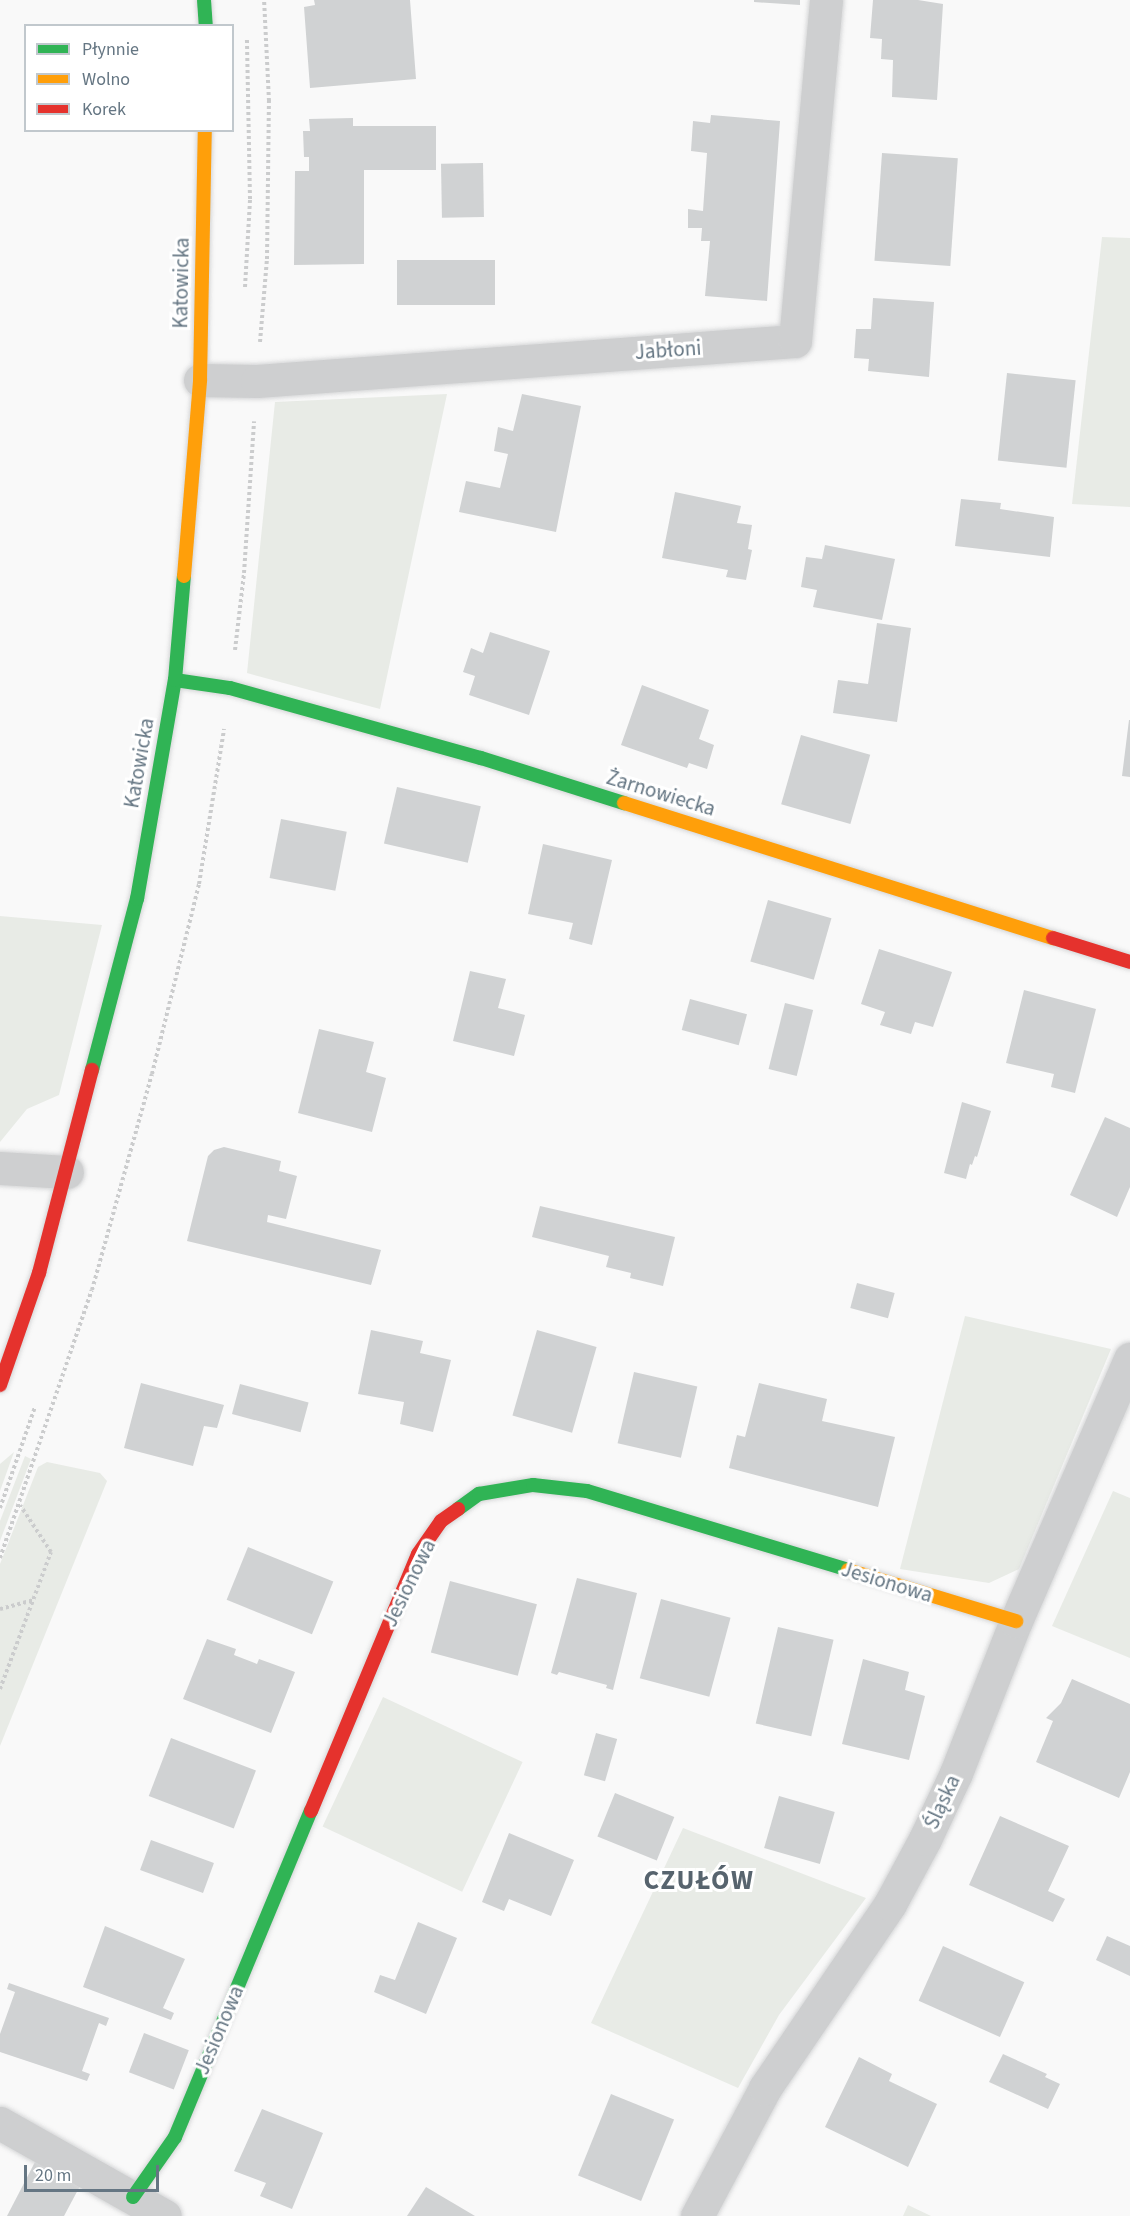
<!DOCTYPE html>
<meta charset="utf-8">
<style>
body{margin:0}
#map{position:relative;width:1130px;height:2216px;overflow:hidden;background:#f9f9f9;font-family:"Source Sans 3",sans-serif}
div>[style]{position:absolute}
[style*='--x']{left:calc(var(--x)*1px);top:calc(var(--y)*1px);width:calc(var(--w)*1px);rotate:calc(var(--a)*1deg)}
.green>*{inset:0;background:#e8ebe6;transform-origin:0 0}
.building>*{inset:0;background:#d0d2d3;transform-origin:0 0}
.path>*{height:4px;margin-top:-2px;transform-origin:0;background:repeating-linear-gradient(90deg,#cbcccd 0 3px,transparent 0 6px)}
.roads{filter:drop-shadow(0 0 2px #d5d6d7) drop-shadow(0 0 2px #d5d6d7)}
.street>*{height:33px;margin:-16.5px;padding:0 16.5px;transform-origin:16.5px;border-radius:16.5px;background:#cecfd0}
.fast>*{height:14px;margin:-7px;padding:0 7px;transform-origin:7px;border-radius:7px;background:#30b455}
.slow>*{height:14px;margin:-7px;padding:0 7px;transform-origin:7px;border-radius:7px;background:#ff9f0a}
.jam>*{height:14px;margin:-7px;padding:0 7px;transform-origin:7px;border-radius:7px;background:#e5322d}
span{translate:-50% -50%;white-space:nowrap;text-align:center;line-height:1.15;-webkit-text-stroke:6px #fff;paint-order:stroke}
.street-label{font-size:21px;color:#657683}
.district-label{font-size:27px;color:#57646e;font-weight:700;letter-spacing:1.5px}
.legend{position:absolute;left:24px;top:24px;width:210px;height:108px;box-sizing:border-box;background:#fff;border:2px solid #c1c8cd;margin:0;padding:8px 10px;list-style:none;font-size:18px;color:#657683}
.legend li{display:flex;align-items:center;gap:12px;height:30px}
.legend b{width:30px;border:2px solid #c1c8cd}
.scale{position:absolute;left:24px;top:2165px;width:135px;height:27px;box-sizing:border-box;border:3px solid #657683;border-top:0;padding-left:8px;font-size:18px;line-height:21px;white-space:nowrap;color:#657683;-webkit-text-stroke:4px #fff;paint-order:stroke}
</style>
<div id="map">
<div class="green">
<i style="clip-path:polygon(1102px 237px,1130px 238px,1130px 507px,1072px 504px)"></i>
<i style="clip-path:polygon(447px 394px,380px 709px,247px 673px,275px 402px)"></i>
<i style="clip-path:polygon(0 916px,102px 925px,59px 1095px,27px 1109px,0 1142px)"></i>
<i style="clip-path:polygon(965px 1316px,1111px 1349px,1019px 1569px,989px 1583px,900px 1569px)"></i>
<i style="clip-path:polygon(14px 1452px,0 1491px,0 1464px)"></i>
<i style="clip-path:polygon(25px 1456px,31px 1459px,0 1541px,0 1521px)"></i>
<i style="clip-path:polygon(47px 1462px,100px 1473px,107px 1481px,0 1746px,0 1564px,38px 1467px)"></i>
<i style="clip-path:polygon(1113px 1491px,1130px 1498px,1130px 1658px,1052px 1626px)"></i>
<i style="left:383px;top:1697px;width:154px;height:143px;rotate:25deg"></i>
<i style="clip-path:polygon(683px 1828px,866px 1898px,779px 2015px,738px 2088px,591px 2023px)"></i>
<i style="clip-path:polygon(908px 2205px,931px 2216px,903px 2216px)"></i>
</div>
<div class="building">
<i style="clip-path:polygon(314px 0,410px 0,416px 79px,310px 88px,304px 7px,315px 5px)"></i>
<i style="clip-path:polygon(754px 0,800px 0,800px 5px,754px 2px)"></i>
<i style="clip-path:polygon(873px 0,918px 0,943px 4px,937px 100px,892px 97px,893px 60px,881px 59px,882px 39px,870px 38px)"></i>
<i style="clip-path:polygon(711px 115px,780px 121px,767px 301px,705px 296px,710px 241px,701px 241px,702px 228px,688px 228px,688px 209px,703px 211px,707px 153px,691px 151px,693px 121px,710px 123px)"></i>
<i style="clip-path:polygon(353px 118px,353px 126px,436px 126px,436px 170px,364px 170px,364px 264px,294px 265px,295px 171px,309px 171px,309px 157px,304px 157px,303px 131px,310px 131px,309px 119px)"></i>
<i style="left:882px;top:153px;width:76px;height:108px;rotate:4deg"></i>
<i style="left:483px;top:163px;width:54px;height:42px;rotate:89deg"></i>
<i style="left:397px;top:260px;width:98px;height:45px"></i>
<i style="clip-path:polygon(873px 298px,934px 302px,929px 377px,868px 371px,869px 359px,854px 358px,856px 329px,871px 329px)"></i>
<i style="left:1007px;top:373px;width:69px;height:88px;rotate:6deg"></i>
<i style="clip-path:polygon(522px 394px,581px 406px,556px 532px,459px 512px,466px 481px,500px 488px,508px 454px,494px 451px,498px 427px,513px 431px)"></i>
<i style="clip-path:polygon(675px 492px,741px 506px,737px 523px,752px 525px,748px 549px,752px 550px,746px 580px,726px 577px,728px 570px,662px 558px)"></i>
<i style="clip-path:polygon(961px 499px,1001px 503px,1000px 509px,1054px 517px,1050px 557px,955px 546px)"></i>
<i style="clip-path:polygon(825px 545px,895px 559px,882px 620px,813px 607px,817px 590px,801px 587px,806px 557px,822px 559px)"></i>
<i style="clip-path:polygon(877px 623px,911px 628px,897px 722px,833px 713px,838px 680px,868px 684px)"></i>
<i style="clip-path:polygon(490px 632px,550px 651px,529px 715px,469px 695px,475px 676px,463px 672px,471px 648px,483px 653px)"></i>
<i style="clip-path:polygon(642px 685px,709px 710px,699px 739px,714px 745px,707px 769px,689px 763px,687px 768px,621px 745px)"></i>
<i style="clip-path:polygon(1129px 720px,1130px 720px,1130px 777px,1122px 776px)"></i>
<i style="left:801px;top:735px;width:72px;height:72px;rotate:16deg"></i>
<i style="left:397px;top:787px;width:86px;height:58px;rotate:13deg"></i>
<i style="left:281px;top:819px;width:67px;height:60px;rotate:11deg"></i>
<i style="clip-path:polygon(543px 844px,612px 860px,592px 945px,569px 939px,573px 923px,528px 914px)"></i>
<i style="left:768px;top:900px;width:66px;height:64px;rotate:16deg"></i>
<i style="clip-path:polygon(879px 949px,952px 972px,933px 1027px,915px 1022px,911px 1034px,880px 1025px,885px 1012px,861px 1004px)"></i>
<i style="clip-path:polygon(470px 971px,506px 979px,498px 1008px,525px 1015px,514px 1056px,453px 1041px)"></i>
<i style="clip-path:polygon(1024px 990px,1096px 1009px,1075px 1093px,1051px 1087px,1054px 1074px,1006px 1063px)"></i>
<i style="left:690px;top:999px;width:59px;height:32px;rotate:15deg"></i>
<i style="left:785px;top:1003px;width:29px;height:68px;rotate:14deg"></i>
<i style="clip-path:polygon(319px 1029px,374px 1042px,366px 1072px,386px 1078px,372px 1132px,298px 1113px)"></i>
<i style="clip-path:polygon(962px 1102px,991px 1111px,977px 1157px,975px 1156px,972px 1165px,970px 1164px,966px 1179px,944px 1173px)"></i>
<i style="clip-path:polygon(1105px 1117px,1130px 1128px,1130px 1187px,1117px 1217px,1070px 1195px)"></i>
<i style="clip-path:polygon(224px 1147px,281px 1161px,279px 1171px,297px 1176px,286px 1219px,268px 1215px,267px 1222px,381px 1250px,371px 1285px,187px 1241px,208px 1156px,214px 1150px)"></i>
<i style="clip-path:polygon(540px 1206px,675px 1237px,663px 1286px,630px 1278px,631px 1273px,606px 1267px,609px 1256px,532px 1237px)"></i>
<i style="left:857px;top:1283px;width:39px;height:26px;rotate:15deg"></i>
<i style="clip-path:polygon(371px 1330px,423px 1341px,420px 1353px,451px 1360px,433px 1432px,400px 1424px,404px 1402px,358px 1394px)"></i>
<i style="left:537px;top:1330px;width:62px;height:89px;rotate:16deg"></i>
<i style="left:634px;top:1372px;width:65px;height:73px;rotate:13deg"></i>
<i style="clip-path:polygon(141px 1383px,224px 1405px,217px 1428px,204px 1426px,193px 1466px,124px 1448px)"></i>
<i style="clip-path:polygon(759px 1383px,827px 1399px,822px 1421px,895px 1437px,878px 1507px,729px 1468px,737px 1435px,745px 1437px)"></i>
<i style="left:240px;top:1384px;width:71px;height:31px;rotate:15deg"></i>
<i style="left:248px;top:1547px;width:92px;height:57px;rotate:22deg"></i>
<i style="clip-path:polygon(577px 1578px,637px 1593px,613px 1690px,606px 1688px,607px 1685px,559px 1672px,557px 1675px,551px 1673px)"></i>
<i style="left:450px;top:1581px;width:90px;height:74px;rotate:15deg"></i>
<i style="left:661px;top:1599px;width:72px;height:82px;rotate:15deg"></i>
<i style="left:778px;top:1627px;width:57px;height:99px;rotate:13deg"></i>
<i style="clip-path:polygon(207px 1639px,236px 1649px,234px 1655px,257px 1664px,259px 1659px,295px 1672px,271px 1733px,183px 1699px)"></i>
<i style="clip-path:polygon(863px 1659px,909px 1672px,905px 1690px,925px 1696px,909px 1760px,842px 1744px)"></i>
<i style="clip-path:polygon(1072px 1679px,1130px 1704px,1130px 1772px,1119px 1798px,1036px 1762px,1053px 1721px,1046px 1718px,1061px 1703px)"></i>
<i style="left:596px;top:1733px;width:22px;height:44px;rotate:16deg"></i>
<i style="left:171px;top:1738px;width:91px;height:62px;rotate:21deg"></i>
<i style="left:615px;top:1793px;width:64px;height:47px;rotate:22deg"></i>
<i style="left:779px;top:1796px;width:58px;height:54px;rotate:16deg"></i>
<i style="clip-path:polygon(1000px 1816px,1069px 1846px,1048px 1891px,1065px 1899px,1053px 1922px,969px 1885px)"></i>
<i style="clip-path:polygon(509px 1833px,574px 1860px,551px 1916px,509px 1899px,504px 1911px,482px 1902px)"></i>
<i style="left:151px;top:1840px;width:67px;height:32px;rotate:20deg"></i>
<i style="clip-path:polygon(418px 1922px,457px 1938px,426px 2014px,374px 1992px,380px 1975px,395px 1980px)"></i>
<i style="clip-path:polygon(105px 1926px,185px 1959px,163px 2008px,174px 2013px,171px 2020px,83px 1987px)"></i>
<i style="clip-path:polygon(1107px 1936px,1130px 1946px,1130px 1976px,1096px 1960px)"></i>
<i style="left:943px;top:1946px;width:89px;height:60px;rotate:24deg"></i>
<i style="clip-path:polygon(9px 1983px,109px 2018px,106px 2026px,99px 2023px,82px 2071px,90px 2074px,87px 2081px,0 2052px,0 2034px,15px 1992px,7px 1989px)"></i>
<i style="left:144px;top:2033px;width:48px;height:42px;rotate:21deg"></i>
<i style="clip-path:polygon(1003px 2054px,1047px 2074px,1045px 2077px,1060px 2084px,1048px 2109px,989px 2082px)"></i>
<i style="clip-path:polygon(859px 2057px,892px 2074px,889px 2081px,937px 2104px,908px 2167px,825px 2127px)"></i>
<i style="left:611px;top:2094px;width:68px;height:88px;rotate:22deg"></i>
<i style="clip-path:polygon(262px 2109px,323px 2133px,292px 2209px,260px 2196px,266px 2183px,234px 2171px)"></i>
<i style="clip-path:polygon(35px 2162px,80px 2186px,64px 2216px,7px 2216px)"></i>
<i style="clip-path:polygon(426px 2187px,475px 2216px,407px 2216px)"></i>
</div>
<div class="path">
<i style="--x:245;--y:287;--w:88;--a:-86.7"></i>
<i style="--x:250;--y:199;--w:162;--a:-91.1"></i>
<i style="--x:260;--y:342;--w:83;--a:-85.2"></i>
<i style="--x:267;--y:259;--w:158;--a:-89.3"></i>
<i style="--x:269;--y:101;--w:101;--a:-92.8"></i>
<i style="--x:235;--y:650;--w:78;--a:-83.3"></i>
<i style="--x:244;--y:573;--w:152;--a:-86.2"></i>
<i style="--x:0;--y:1508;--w:107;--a:-70.9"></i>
<i style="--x:0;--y:1558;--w:283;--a:-71.1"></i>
<i style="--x:92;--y:1290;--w:224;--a:-74.5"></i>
<i style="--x:152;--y:1074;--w:196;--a:-76.1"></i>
<i style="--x:199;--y:884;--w:157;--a:-80.8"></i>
<i style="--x:0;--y:1609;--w:34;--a:-15"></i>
<i style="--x:0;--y:1689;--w:146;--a:-69.6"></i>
<i style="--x:51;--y:1552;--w:56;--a:-123.4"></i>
</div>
<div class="roads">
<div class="street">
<i style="--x:200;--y:380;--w:57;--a:1"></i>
<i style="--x:257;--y:381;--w:539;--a:-4.25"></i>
<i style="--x:795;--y:341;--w:342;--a:-84.8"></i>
<i style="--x:0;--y:1168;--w:67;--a:3.4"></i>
<i style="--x:0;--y:2123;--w:189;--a:29.4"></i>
<i style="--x:697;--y:2216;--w:145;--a:-62"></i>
<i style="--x:765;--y:2088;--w:222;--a:-55.8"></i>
<i style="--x:890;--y:1904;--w:74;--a:-61.7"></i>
<i style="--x:925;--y:1839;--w:73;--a:-64.8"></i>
<i style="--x:956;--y:1773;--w:163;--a:-68.5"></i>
<i style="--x:1016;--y:1621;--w:286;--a:-66.5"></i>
</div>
<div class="fast">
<i style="--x:204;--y:0;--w:26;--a:86"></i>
<i style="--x:175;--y:680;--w:56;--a:8.3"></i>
<i style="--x:230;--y:688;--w:261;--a:15.6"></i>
<i style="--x:481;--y:758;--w:150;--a:17.5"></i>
<i style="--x:92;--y:1070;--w:177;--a:-75.3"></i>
<i style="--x:137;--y:899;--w:222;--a:-80.2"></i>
<i style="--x:175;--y:680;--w:104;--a:-85.1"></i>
<i style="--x:458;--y:1509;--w:26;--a:-36"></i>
<i style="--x:479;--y:1494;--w:55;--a:-9.5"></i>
<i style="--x:533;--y:1485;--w:54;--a:6.3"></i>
<i style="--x:587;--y:1491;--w:273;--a:16.8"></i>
<i style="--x:133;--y:2197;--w:73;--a:-55"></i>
<i style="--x:175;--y:2137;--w:353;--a:-67.4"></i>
</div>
<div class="slow">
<i style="--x:184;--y:576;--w:197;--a:-85.3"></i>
<i style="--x:200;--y:380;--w:250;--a:-88.9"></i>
<i style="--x:624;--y:803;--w:450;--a:17.5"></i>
<i style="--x:848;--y:1570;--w:176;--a:16.9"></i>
</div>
<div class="jam">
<i style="--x:1053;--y:938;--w:81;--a:17.3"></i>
<i style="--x:0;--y:1385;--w:119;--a:-70.8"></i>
<i style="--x:39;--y:1273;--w:210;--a:-75.4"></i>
<i style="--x:311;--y:1811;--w:278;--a:-67.4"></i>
<i style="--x:418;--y:1554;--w:40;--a:-55.1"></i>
<i style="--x:441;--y:1521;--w:21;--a:-35"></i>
</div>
</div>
<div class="street-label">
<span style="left:181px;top:283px;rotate:-89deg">Katowicka</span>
<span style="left:668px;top:350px;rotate:-4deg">Jabłoni</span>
<span style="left:139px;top:763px;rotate:-80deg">Katowicka</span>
<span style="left:661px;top:793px;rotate:17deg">Żarnowiecka</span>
<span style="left:887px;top:1582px;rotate:17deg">Jesionowa</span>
<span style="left:409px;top:1583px;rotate:-64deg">Jesionowa</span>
<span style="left:942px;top:1802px;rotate:-65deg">Śląska</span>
<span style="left:219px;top:2030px;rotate:-67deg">Jesionowa</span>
</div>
<div class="district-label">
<span style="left:699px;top:1881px">CZUŁÓW</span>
</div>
<ul class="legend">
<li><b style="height:8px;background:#30b455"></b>Płynnie</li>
<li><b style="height:8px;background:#ff9f0a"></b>Wolno</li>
<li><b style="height:8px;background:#e5322d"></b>Korek</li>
</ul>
<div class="scale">20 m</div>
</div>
